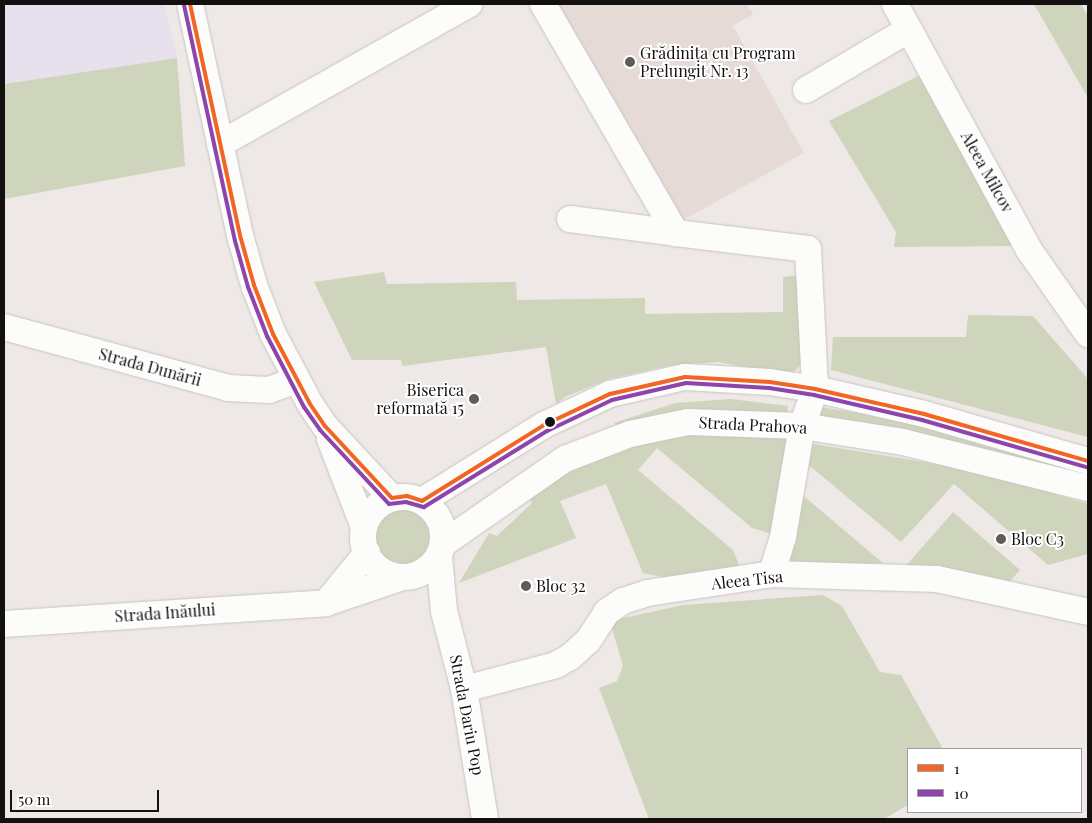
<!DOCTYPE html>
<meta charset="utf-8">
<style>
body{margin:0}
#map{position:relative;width:1092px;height:823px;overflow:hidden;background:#eee8e6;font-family:"Playfair Display",serif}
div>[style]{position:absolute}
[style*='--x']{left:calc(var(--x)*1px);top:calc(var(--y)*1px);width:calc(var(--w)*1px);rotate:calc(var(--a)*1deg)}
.built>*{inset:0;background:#e6dad6}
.industrial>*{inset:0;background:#e7e1ed}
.green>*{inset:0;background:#cfd5bc}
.round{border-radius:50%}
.roads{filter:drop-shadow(0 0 1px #c8c4c2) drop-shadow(0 0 1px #c8c4c2)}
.minor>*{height:26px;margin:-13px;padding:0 13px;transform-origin:13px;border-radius:13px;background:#fcfcfb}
.minor>.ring{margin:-13px;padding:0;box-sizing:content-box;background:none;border:26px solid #fcfcfb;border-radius:50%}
.bus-1>*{height:4px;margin:-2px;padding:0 2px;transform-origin:2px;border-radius:2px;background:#f26522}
.bus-2>*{height:4px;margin:-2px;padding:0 2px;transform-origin:2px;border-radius:2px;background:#8e44ad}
.dots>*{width:14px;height:14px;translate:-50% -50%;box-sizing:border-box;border:2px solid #fff;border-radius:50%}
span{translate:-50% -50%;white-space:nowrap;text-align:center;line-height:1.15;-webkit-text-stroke:4px #fff;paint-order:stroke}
.poi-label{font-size:16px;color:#13100f}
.left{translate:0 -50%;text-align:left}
.right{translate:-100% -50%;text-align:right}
.street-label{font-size:16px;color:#13100f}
.frame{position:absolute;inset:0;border:5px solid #13100f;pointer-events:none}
.legend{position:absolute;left:907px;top:748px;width:175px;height:65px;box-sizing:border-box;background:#fff;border:1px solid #a19f9f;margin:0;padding:6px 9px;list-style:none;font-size:15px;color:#13100f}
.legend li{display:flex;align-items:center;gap:10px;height:25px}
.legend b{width:25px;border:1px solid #a19f9f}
.scale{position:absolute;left:10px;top:790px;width:149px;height:22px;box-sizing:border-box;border:2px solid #13100f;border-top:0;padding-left:6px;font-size:15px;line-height:18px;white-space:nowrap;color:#13100f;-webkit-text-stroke:4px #fff;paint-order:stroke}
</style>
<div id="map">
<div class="built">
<i style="clip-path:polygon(552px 4px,747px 4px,753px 14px,733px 26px,804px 153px,676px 224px)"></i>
</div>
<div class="industrial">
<i style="clip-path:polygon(4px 4px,165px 4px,177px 58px,4px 84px)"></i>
</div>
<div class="green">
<i style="clip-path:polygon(1034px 4px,1081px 4px,1088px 16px,1088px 98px)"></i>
<i style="clip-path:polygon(177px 58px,185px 166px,4px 199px,4px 84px)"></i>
<i style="clip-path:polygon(926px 72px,1014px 246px,894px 247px,896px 232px,829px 121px)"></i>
<i style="clip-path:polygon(384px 272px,387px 284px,516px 282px,517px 300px,645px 298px,645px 314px,783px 312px,783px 277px,809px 274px,804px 360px,796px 370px,785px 375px,719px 362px,672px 365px,609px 379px,567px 396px,556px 404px,546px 347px,402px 366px,401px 360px,352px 360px,314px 282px)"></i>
<i style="clip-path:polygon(968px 315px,1033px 316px,1088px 379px,1088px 437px,831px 370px,833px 337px,966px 337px)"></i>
<i style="clip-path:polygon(731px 399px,788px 406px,786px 418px,620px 428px,614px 423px,675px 403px)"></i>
<i style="clip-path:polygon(819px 407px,891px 418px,1088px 471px,1088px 478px,817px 419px)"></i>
<i style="clip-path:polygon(786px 425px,794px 483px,813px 444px,974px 470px,1088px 504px,1088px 554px,1048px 565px,954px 484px,901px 542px,810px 466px,793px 487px,883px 563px,783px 567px,783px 537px,752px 528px,657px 448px,638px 470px,733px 550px,741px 570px,676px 580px,643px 573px,606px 484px,560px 501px,576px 538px,459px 583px,489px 533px,497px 536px,532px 503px,523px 487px,630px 434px)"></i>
<i class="round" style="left:375px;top:508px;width:58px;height:58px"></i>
<i style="clip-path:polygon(953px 512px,1020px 570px,1004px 588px,905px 567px)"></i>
<i style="clip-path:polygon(823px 595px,842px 606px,880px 672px,901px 675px,943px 749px,908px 749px,908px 805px,884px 819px,649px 819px,599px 688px,617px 681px,623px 666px,610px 621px,683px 605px)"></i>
</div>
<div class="roads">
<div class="minor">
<i style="--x:190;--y:4;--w:240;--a:77.8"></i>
<i style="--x:241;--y:239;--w:48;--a:74.2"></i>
<i style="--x:254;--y:285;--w:53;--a:68.8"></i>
<i style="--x:273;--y:334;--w:79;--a:62.1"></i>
<i style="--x:310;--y:404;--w:27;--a:56"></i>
<i style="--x:325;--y:426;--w:98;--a:47.1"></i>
<i style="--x:543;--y:4;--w:265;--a:59.9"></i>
<i style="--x:676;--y:233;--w:133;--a:6.9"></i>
<i style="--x:808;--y:249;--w:140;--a:87.1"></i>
<i style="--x:815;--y:389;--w:39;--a:109"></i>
<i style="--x:802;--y:426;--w:113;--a:99.7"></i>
<i style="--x:783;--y:537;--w:39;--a:107"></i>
<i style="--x:895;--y:4;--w:280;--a:61.4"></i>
<i style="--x:1029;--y:250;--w:103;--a:54.9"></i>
<i style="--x:806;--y:90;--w:118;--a:-30.5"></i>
<i style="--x:220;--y:144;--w:286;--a:-29.3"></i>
<i style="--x:570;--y:219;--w:107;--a:7.5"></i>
<i style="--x:4;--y:327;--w:232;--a:15.2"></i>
<i style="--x:228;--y:388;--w:41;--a:2.8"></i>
<i style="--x:269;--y:390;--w:29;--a:-20"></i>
<i style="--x:330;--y:439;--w:94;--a:68.9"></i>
<i class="ring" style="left:363px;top:497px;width:54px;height:54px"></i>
<i style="--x:422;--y:501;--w:144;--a:-31.9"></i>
<i style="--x:544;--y:425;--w:73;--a:-25.2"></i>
<i style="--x:610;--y:394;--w:77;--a:-12.8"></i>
<i style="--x:685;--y:377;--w:85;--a:3.4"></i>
<i style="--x:770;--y:382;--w:46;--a:8.8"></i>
<i style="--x:815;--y:389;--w:112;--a:12.9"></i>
<i style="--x:924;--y:414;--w:171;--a:16"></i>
<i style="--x:444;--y:543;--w:147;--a:-34.8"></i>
<i style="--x:565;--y:459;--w:70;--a:-21"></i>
<i style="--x:630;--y:434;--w:59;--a:-11.7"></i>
<i style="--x:688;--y:422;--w:114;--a:2"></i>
<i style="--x:802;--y:426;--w:102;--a:9"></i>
<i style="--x:903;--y:442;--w:191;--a:14"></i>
<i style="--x:439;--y:557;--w:54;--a:84.7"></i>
<i style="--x:444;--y:611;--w:81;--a:75.6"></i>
<i style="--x:464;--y:689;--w:132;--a:80.8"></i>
<i style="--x:326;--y:603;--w:65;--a:-50.6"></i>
<i style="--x:4;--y:624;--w:323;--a:-3.7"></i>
<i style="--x:326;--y:603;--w:78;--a:-18.7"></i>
<i style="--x:464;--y:689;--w:95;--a:-14.6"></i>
<i style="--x:556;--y:665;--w:16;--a:-30"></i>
<i style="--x:570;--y:657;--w:24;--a:-42"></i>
<i style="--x:588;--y:641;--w:35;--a:-57"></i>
<i style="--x:607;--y:612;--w:19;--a:-35"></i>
<i style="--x:623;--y:601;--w:25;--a:-18"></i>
<i style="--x:647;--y:593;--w:126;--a:-8.6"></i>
<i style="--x:772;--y:574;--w:165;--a:1.7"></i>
<i style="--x:937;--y:579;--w:155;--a:12.3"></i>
</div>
</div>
<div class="bus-1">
<i style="--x:190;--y:4;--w:240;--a:77.8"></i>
<i style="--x:241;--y:239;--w:48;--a:74.2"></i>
<i style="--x:254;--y:285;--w:53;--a:68.8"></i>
<i style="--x:273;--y:334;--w:79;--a:62.1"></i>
<i style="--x:310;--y:404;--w:27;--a:56"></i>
<i style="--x:325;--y:426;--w:98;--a:47.1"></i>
<i style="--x:392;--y:498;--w:15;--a:-8"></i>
<i style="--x:407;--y:496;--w:16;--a:18"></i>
<i style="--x:422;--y:501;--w:144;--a:-31.9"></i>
<i style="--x:544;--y:425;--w:73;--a:-25.2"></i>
<i style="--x:610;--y:394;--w:77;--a:-12.8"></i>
<i style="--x:685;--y:377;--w:85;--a:3.4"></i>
<i style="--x:770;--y:382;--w:46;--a:8.8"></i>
<i style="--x:815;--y:389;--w:112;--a:12.9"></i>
<i style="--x:924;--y:414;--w:171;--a:16"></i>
</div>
<div class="bus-2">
<i style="--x:184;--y:5;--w:241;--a:77.8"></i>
<i style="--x:235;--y:241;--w:48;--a:74.2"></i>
<i style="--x:248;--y:287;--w:53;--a:68.8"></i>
<i style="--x:267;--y:336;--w:80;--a:62.5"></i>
<i style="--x:304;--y:407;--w:28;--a:55"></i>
<i style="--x:320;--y:430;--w:101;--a:47"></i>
<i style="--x:389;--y:504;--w:17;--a:-7"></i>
<i style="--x:406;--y:502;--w:19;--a:16"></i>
<i style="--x:424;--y:507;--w:145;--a:-31.7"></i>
<i style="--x:547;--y:431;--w:72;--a:-25.5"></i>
<i style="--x:612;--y:400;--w:76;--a:-12.9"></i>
<i style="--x:686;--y:383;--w:83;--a:3.4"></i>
<i style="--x:769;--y:388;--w:46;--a:8.8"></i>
<i style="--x:814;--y:395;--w:111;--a:13"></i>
<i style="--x:922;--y:420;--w:171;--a:16"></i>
</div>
<div class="dots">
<i style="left:630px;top:62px;background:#605c5a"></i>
<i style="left:474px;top:399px;background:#605c5a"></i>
<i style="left:550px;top:422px;background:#13100f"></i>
<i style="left:1001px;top:539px;background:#605c5a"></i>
<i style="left:526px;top:586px;background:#605c5a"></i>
</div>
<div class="poi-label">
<span class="left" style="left:640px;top:62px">Grădinița cu Program<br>Prelungit Nr. 13</span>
<span class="right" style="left:464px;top:399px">Biserica<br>reformată 15</span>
<span class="left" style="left:1011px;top:539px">Bloc C3</span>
<span class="left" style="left:536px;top:586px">Bloc 32</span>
</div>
<div class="street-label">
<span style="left:987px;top:172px;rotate:61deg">Aleea Milcov</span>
<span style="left:150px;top:367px;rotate:15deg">Strada Dunării</span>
<span style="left:753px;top:425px;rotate:3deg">Strada Prahova</span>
<span style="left:747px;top:580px;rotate:-6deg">Aleea Tisa</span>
<span style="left:165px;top:613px;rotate:-4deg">Strada Inăului</span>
<span style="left:467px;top:715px;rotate:79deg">Strada Dariu Pop</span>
</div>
<div class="frame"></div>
<ul class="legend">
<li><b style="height:6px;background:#f26522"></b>1</li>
<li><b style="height:6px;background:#8e44ad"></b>10</li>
</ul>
<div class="scale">50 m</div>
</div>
